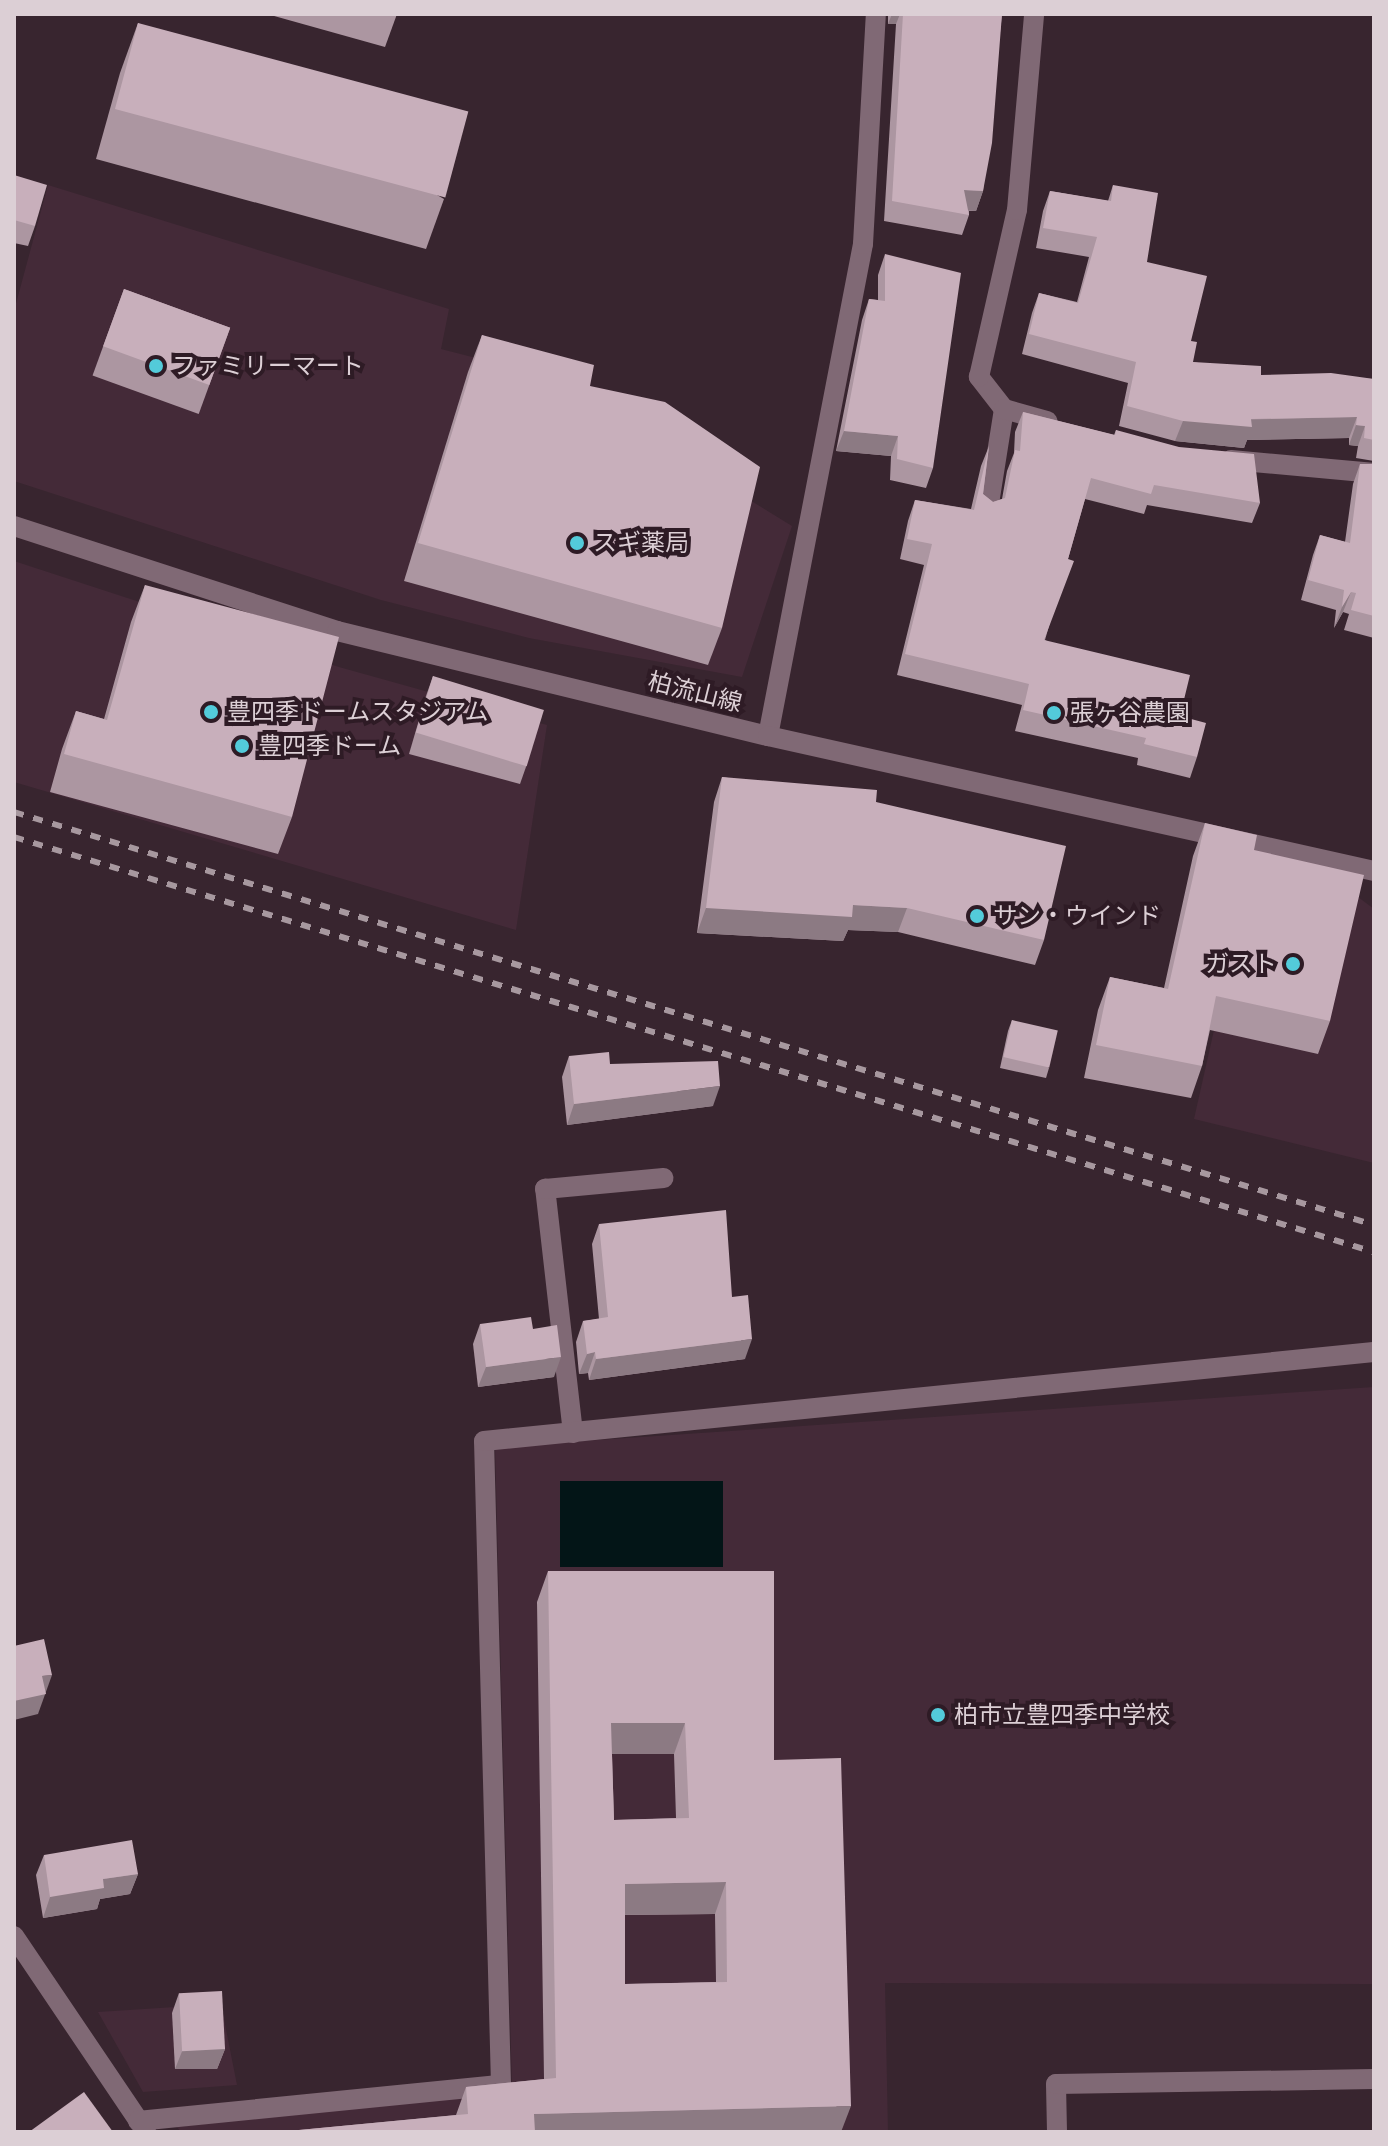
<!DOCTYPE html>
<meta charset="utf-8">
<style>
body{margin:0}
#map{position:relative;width:1388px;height:2146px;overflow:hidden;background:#38252f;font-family:"Asap Condensed","Noto Sans JP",sans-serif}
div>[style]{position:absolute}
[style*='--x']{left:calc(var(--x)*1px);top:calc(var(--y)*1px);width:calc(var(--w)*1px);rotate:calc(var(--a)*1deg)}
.built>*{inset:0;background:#442a38}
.water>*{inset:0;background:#031517;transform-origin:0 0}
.lane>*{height:20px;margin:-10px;padding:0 10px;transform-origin:10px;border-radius:10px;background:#806975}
.street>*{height:20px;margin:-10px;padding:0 10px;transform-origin:10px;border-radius:10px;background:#806975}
.secondary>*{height:20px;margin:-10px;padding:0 10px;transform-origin:10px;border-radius:10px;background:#806975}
.rail>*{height:6px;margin-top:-3px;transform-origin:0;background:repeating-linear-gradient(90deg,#a7989f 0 10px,transparent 0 20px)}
.wall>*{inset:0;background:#ac96a1;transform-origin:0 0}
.shaded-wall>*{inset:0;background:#8c7a83}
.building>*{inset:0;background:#c8afbb;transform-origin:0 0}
.dots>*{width:22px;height:22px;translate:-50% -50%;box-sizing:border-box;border:4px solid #2e1b25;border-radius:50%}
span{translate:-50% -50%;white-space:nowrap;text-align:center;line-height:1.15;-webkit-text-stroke:8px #2e1b25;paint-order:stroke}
.poi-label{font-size:24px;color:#dccfd5}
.left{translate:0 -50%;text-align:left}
.right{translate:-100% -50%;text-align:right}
.street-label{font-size:24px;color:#dccfd5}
.frame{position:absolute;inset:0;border:16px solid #dccfd5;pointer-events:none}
</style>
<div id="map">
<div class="built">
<i style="clip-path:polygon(48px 185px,449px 309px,441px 349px,550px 377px,792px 526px,742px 677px,529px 638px,381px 600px,14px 481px,14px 311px)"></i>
<i style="clip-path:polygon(14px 561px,339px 667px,547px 725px,516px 930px,14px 782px)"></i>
<i style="clip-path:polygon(1250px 870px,1354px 894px,1374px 909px,1374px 1163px,1194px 1119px)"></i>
<i style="clip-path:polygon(1374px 1387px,1374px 1984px,885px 1983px,888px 2132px,181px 2132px,177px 2127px,512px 2089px,495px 1447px)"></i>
<i style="clip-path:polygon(221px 2004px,237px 2085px,143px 2092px,98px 2012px)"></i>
</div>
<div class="water">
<i style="left:560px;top:1481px;width:163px;height:86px"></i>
</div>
<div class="lane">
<i style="--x:1004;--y:409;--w:41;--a:-128"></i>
<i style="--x:979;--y:377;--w:171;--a:-77.2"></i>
<i style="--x:1017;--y:210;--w:196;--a:-85"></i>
<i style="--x:1231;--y:460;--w:144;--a:5.2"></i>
<i style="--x:988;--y:510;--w:102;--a:-81"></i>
<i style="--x:1004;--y:409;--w:45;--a:15.6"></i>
<i style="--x:1057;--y:2132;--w:48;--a:-91.2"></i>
<i style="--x:1056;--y:2084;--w:318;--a:-0.9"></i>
</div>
<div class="street">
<i style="--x:768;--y:736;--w:501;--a:-79.07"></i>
<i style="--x:863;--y:244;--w:230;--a:-86.8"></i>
<i style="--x:573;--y:1433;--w:246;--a:-96.5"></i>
<i style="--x:545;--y:1189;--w:119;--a:-5.3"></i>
<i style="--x:14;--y:1936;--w:236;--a:56"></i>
<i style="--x:138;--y:2121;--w:365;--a:-5.7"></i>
<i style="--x:501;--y:2085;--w:644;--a:-91.51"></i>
<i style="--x:484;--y:1441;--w:894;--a:-5.71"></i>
</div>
<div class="secondary">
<i style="--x:14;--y:526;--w:340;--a:18"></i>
<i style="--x:337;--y:631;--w:444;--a:13.7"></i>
<i style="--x:768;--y:736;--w:621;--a:12.56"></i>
</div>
<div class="rail">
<i style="--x:14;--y:812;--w:1421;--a:16.89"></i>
<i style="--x:14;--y:837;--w:1422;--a:16.97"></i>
</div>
<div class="wall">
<i style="clip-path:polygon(267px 14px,397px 14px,385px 47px)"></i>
<i style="clip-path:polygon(888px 14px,1002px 14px,983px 191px,976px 211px,969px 211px,969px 215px,962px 235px,884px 221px,896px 24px,888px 24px)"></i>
<i style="clip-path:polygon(138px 23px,444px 199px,426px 249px,96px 159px,120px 73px)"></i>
<i style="clip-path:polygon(14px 175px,35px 226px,28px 246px,14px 243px)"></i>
<i style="clip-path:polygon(1113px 185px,1147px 262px,1191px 341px,1193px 362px,1261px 375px,1374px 379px,1374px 461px,1356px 458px,1358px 446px,1349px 445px,1349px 438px,1247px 440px,1244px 448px,1175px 441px,1119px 426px,1128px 383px,1022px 354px,1032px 313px,1039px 293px,1077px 302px,1089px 257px,1036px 248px,1043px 211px,1050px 191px,1108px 201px)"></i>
<i style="clip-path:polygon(885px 254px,933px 468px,926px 488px,890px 480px,891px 456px,836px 451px,862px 320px,869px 299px,878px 300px,878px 275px)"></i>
<i style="left:124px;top:289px;width:113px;height:92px;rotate:20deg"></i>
<i style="clip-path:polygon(482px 335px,590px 386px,722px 628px,708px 665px,404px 581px,468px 372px)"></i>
<i style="clip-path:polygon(1023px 412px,1114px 435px,1116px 430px,1260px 503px,1252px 523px,1147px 505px,1144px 514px,1085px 499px,1045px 640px,1180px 716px,1197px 757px,1190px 778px,1137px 765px,1138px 758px,1015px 731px,1022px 705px,897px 675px,924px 565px,900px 559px,908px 521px,915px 500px,971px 509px,981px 466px,989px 446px,983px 494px,993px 502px,1002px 499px,1007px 471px,1014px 453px,1015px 432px)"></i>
<i style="clip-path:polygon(1360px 464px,1374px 464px,1374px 638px,1344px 630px,1349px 614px,1343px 612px,1334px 628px,1336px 610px,1301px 600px,1313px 555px,1320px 535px,1345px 542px,1353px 484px)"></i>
<i style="clip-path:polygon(145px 585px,292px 817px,278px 854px,50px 792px,62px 749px,76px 711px,104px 719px,131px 622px)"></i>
<i style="clip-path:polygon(433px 676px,527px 764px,520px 784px,409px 754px,426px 696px)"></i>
<i style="clip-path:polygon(722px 777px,876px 802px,1044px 940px,1035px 965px,898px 932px,848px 930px,843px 941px,697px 933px,714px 802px)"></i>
<i style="clip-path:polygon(1205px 823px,1254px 850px,1330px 1021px,1318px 1054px,1210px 1030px,1202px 1066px,1191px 1098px,1084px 1078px,1098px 1010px,1110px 977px,1164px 988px,1193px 856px)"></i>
<i style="clip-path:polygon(1012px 1020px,1049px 1068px,1046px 1078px,1000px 1068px,1008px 1031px)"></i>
<i style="clip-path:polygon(569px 1056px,610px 1064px,713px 1106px,567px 1125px,562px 1077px)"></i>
<i style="clip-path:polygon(599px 1224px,732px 1297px,745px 1359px,589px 1380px,588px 1373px,579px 1374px,576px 1342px,583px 1321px,599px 1319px,592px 1244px)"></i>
<i style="clip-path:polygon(480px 1324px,533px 1329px,554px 1377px,478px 1387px,473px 1344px)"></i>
<i style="clip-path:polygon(evenodd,548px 1571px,774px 1760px,841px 2132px,298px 2132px,299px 2130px,456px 2115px,466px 2087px,544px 2079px,537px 1602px,548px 1571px,612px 1754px,674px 1754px,676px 1818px,614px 1820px,612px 1754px,548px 1571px,715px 1914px,716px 1982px,625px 1984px,625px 1915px,715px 1914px)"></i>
<i style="clip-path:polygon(44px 1855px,138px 1874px,130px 1894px,100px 1899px,97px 1909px,43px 1918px,36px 1875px)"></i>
<i style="clip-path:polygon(179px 1993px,225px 2049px,217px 2069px,175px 2069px,172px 2013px)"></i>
</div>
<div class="shaded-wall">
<i style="clip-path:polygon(892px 14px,900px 14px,896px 24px,888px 24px)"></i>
<i style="clip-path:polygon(964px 190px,983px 191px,976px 211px,957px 210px)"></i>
<i style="clip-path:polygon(1357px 417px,1349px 438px,1247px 440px,1244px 448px,1175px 441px,1183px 421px)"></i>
<i style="clip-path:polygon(1356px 425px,1365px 426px,1358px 446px,1349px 445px)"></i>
<i style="clip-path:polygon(844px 431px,898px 436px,891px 456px,836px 451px)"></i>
<i style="clip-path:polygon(1351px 592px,1343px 612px,1334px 628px,1342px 607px)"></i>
<i style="clip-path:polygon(853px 905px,907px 908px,898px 932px,848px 930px,843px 941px,697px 933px,706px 908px)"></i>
<i style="clip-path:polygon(720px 1086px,713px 1106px,567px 1125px,574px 1104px)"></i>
<i style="clip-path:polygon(752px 1339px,745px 1359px,589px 1380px,596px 1359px)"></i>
<i style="clip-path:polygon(595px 1352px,588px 1373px,579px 1374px,587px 1354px)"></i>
<i style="clip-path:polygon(561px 1357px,554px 1377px,478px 1387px,486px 1367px)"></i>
<i style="clip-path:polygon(52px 1675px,38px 1714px,14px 1720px,14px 1701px,42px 1676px)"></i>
<i style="clip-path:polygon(611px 1723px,685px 1723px,674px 1754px,600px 1754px)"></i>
<i style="clip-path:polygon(138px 1874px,130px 1894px,100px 1899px,97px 1909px,43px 1918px,50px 1897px,103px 1879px)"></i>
<i style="clip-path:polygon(726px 1882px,715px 1914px,613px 1915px,625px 1884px)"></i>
<i style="clip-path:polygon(183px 2049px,225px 2049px,217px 2069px,175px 2069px)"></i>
<i style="clip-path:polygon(851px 2106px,841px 2132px,527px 2132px,534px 2114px)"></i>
</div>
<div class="building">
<i style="clip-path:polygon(903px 14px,1002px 14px,992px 143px,983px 191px,964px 190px,969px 215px,892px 201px)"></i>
<i style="left:138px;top:23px;width:342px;height:89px;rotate:15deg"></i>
<i style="clip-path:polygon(14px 175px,47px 185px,35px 226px,14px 220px)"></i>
<i style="clip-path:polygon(1113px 185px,1158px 193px,1147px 262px,1207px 276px,1191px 341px,1197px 342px,1193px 362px,1261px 366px,1261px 375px,1331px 373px,1374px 379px,1374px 440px,1364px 438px,1365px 426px,1356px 425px,1357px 417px,1251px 419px,1252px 427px,1183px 421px,1127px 406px,1136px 362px,1029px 334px,1039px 293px,1078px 303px,1097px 237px,1043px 228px,1050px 191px,1111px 201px)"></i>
<i style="clip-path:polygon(885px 254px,961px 273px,933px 468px,897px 459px,898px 436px,844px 431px,869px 299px,885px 301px)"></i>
<i style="left:124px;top:289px;width:113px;height:61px;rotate:20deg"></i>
<i style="clip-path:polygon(482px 335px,594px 365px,590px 386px,665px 402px,760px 467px,722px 628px,418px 543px)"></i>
<i style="clip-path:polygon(1023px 412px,1115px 435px,1116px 430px,1179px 447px,1254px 454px,1260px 503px,1154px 485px,1151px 494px,1091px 478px,1068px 559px,1074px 561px,1044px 640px,1190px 675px,1180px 716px,1206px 723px,1197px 757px,1144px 744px,1146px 738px,1023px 710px,1029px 684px,905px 654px,932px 544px,907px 539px,915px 500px,974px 510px,989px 446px,983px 494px,993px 502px,1005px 498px,1015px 450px,1020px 451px)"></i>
<i style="clip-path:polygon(1360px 464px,1374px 464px,1374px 616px,1351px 610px,1356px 593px,1351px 592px,1342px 607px,1344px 590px,1308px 580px,1320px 535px,1350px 543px)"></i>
<i style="clip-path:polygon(145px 585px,339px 637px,292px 817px,64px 754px,76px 711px,107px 720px)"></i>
<i style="left:433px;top:676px;width:116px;height:59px;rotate:17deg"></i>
<i style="clip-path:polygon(722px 777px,877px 790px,876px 802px,1066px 846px,1044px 940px,907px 908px,853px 905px,852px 917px,706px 908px)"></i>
<i style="clip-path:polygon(1205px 823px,1257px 835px,1254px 850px,1364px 875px,1330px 1021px,1216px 996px,1202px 1066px,1096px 1045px,1110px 977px,1168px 989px)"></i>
<i style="left:1012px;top:1020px;width:47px;height:38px;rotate:13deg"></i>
<i style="clip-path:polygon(609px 1052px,610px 1064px,718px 1061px,720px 1086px,574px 1104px,569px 1056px)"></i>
<i style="clip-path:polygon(726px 1210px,732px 1297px,748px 1295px,752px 1339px,596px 1359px,595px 1352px,587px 1354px,583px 1321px,608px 1317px,599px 1224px)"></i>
<i style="clip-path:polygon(531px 1317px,533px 1329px,557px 1325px,561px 1357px,486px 1367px,480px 1324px)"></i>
<i style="clip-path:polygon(evenodd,548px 1571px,774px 1571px,774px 1760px,841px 1758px,851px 2106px,534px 2114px,535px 2132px,299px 2132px,299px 2130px,468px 2114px,466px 2087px,556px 2078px,548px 1571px,611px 1723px,685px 1723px,689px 1818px,614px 1820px,611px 1723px,548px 1571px,726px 1882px,727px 1982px,625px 1984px,625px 1884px,726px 1882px)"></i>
<i style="clip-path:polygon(44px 1639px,52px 1675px,42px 1676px,46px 1694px,14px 1701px,14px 1646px)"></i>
<i style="clip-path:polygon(132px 1840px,138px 1874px,103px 1879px,104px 1888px,50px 1897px,44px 1855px)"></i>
<i style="left:222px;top:1991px;width:58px;height:43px;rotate:87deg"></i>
<i style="clip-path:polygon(84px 2092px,113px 2132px,29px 2132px)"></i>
</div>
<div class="dots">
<i style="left:156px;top:366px;background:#53cbda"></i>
<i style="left:577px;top:543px;background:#53cbda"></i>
<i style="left:211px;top:712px;background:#53cbda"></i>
<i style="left:1054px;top:713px;background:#53cbda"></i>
<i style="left:242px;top:746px;background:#53cbda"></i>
<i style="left:977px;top:916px;background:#53cbda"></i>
<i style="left:1293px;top:964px;background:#53cbda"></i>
<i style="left:938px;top:1715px;background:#53cbda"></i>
</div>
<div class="poi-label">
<span class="left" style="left:172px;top:366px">ファミリーマート</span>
<span class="left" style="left:593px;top:543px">スギ薬局</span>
<span class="left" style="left:227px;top:712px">豊四季ドームスタジアム</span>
<span class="left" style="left:1070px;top:713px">張ヶ谷農園</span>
<span class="left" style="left:258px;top:746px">豊四季ドーム</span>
<span class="left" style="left:993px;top:916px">サン・ウインド</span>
<span class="right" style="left:1277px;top:964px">ガスト</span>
<span class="left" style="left:954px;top:1715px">柏市立豊四季中学校</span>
</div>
<div class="street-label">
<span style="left:695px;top:692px;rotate:14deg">柏流山線</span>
</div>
<div class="frame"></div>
</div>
